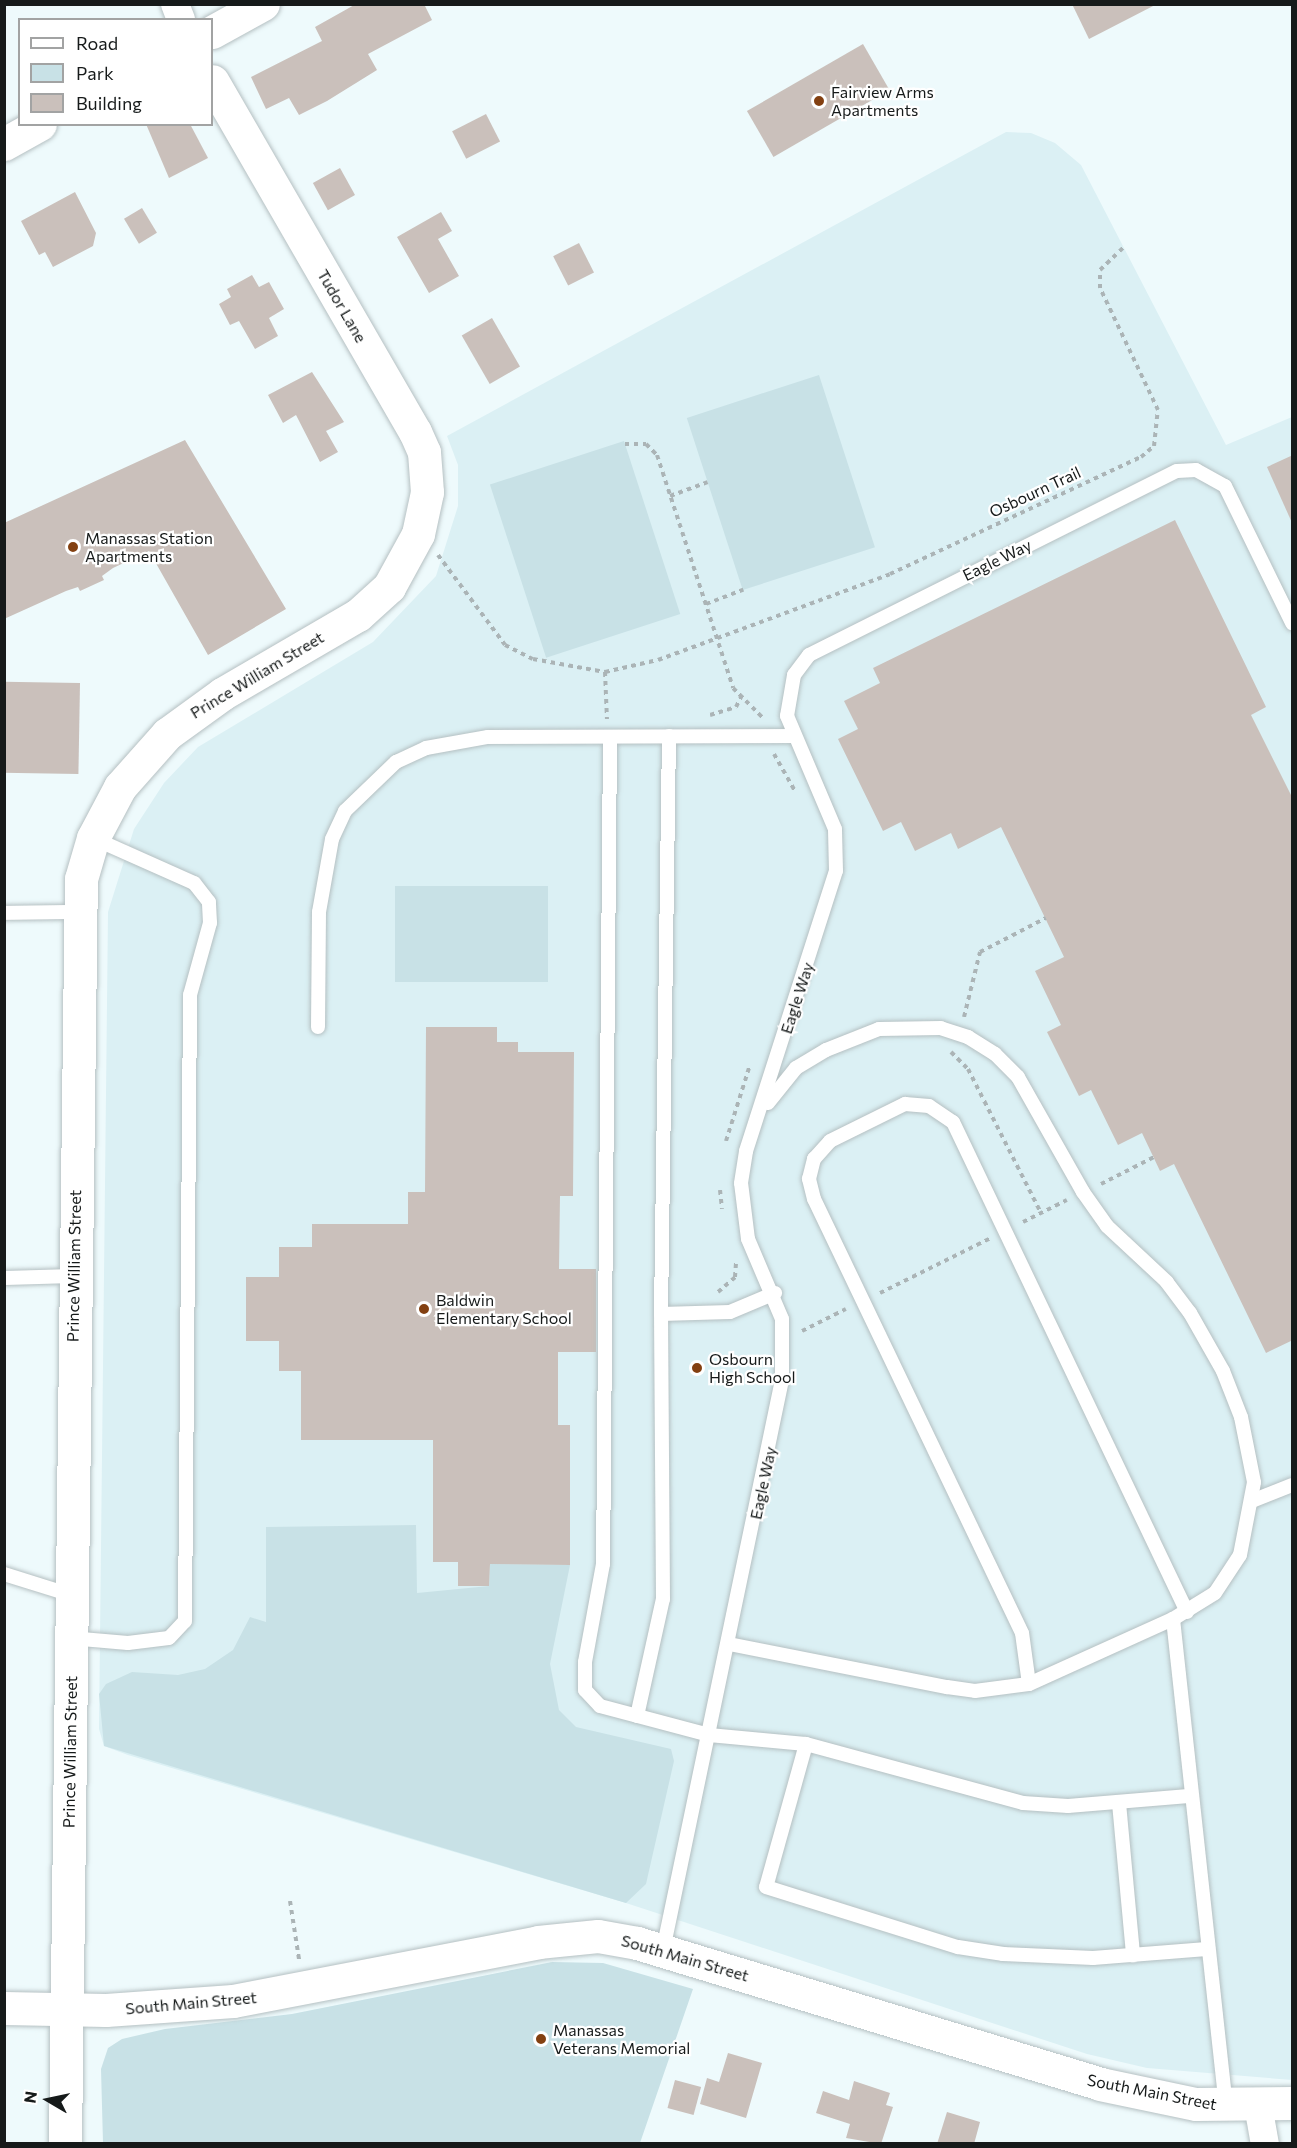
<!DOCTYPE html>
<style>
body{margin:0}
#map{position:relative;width:1297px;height:2148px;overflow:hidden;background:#eefafc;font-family:Commissioner,sans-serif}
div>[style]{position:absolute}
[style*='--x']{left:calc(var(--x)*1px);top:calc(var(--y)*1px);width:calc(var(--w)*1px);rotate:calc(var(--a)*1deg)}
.built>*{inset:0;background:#dbf0f4}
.green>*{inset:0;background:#c8e1e6;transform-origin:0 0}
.building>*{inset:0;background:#cac0bb;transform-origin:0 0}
.path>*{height:4px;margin-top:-2px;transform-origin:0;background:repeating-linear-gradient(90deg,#abb4b6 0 4.5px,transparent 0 9px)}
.roads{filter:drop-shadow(0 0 2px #b5c0c2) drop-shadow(0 0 2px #b5c0c2)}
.lane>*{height:14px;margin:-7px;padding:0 7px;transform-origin:7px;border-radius:7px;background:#fff}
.street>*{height:28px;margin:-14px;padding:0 14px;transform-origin:14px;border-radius:14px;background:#fff}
.secondary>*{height:33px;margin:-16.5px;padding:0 16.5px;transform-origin:16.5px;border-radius:16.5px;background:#fff}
.dots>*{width:16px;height:16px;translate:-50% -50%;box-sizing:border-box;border:3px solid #fff;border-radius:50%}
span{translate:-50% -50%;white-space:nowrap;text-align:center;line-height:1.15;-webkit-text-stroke:4.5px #fff;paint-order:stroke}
.poi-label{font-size:16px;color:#161a1a}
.left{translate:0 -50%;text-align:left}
.street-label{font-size:16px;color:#161a1a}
.frame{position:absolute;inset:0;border:6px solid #161a1a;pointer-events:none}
.legend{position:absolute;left:18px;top:18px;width:195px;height:108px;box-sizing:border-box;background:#fff;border:2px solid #a2a3a3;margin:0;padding:8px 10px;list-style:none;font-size:18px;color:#161a1a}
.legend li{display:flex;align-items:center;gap:12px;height:30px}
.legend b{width:30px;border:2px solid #a2a3a3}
.north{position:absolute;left:18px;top:2070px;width:60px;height:60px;-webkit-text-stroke:4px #fff;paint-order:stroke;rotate:279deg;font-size:16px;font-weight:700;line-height:24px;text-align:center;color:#161a1a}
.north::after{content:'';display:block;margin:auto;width:21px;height:27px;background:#161a1a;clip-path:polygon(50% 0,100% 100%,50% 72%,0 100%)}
</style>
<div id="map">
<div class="built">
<i style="clip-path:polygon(1006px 132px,1031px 133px,1055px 143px,1081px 165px,1226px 445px,1292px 417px,1292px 2080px,1147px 2068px,1087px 2054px,626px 1903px,128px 1755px,104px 1746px,99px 1729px,108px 912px,134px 829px,164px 783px,198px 747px,373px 642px,436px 576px,458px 506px,458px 465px,447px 436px)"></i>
</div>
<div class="green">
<i style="left:819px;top:375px;width:181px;height:139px;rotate:72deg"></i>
<i style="left:624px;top:441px;width:182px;height:141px;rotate:72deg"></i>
<i style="left:395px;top:886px;width:153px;height:96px"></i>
<i style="clip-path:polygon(416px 1525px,417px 1593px,489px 1586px,490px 1564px,570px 1565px,550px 1664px,559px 1710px,576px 1727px,671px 1749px,674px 1761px,646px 1884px,626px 1903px,104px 1746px,99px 1694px,106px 1684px,132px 1672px,178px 1675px,205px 1669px,233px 1650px,250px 1617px,266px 1622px,266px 1527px)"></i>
<i style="clip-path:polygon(552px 1962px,603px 1963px,693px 1989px,640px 2143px,103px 2143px,101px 2069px,108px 2048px,122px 2039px,165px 2029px,292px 2014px)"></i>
</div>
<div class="building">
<i style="clip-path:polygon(356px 4px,424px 4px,432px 20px,368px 54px,377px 70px,327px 101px,299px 115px,289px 98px,266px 109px,251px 77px,322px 41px,315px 27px)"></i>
<i style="clip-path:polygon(1072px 4px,1157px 4px,1089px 39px)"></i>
<i style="left:863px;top:44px;width:53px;height:134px;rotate:60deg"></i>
<i style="left:486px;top:114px;width:31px;height:38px;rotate:63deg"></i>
<i style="clip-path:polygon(146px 124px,190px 124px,208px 158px,169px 178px)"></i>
<i style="left:340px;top:168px;width:31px;height:31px;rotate:61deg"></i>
<i style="clip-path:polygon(75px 192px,96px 233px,93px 246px,53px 267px,45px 252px,39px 255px,21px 221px)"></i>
<i style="left:142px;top:208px;width:29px;height:21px;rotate:59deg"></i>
<i style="clip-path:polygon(441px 212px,452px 231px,438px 239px,459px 276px,429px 293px,397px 237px)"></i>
<i style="left:579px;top:243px;width:33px;height:29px;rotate:63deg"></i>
<i style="clip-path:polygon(252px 275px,259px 287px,269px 282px,284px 309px,269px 318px,278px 336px,255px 349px,239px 321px,230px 325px,219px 304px,231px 297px,227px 289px)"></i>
<i style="left:492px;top:318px;width:56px;height:35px;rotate:60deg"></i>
<i style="clip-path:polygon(312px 372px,344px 422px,326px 431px,338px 452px,320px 462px,296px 415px,283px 423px,268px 395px)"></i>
<i style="clip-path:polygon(185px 440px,286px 609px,208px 655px,149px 551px,113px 568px,102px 576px,104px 580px,80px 591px,78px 587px,66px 591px,4px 619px,4px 523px)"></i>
<i style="clip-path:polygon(1293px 455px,1293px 525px,1267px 467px)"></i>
<i style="clip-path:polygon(1175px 520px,1266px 707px,1251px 715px,1293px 799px,1293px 1340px,1266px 1353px,1174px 1164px,1160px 1171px,1142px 1133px,1118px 1145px,1091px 1090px,1079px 1096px,1047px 1032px,1061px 1025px,1035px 971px,1064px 957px,1001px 827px,958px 849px,951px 833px,915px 851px,901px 822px,883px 831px,838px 739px,858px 729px,844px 701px,880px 683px,873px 668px)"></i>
<i style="left:80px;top:683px;width:91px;height:76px;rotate:91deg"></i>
<i style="clip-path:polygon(426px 1027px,497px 1027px,497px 1042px,518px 1042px,518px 1052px,574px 1052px,573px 1196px,560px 1196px,559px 1269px,596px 1269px,596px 1352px,558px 1352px,558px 1425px,570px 1425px,570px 1565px,490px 1564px,489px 1586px,458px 1586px,458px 1562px,433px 1562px,433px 1440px,301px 1440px,301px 1371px,279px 1371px,279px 1341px,246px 1341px,246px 1277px,279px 1277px,279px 1247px,312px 1247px,312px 1224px,408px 1224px,408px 1192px,425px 1192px)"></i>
<i style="clip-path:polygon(728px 2053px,762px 2063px,746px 2118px,700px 2104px,707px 2078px,719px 2082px)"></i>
<i style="left:675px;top:2080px;width:27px;height:29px;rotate:15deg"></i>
<i style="clip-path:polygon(854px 2081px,890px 2093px,886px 2105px,893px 2107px,881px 2144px,846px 2138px,850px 2124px,816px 2113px,823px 2091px,849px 2100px)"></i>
<i style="clip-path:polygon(947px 2112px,980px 2122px,974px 2144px,937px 2144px)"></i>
</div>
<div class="path">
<i style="--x:625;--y:444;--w:21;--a:0"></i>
<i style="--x:646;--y:444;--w:16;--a:45"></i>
<i style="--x:657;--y:455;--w:245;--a:71.9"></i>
<i style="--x:733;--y:688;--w:42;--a:45"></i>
<i style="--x:670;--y:496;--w:40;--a:-20.2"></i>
<i style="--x:438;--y:555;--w:112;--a:53.3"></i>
<i style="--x:505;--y:645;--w:31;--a:27"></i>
<i style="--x:533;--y:659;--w:73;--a:10.2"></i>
<i style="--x:605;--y:672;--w:54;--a:-12.8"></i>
<i style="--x:658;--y:660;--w:247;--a:-20.3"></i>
<i style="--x:890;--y:574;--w:277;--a:-25"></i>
<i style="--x:1141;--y:457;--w:17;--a:-40"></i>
<i style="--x:1154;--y:446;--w:36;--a:-84"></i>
<i style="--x:1158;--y:410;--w:135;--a:-115.4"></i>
<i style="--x:1100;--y:288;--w:18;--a:-90"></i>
<i style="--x:1100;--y:270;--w:33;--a:-44"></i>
<i style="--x:706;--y:604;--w:40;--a:-21"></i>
<i style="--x:605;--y:672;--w:47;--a:87.6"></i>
<i style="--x:710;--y:715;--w:27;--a:-17"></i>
<i style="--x:736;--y:707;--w:11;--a:-63"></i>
<i style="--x:774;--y:754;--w:43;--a:60.4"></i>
<i style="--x:964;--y:1017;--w:67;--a:-76.2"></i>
<i style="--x:980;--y:952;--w:74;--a:-27.3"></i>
<i style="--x:951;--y:1052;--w:24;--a:45"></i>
<i style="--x:968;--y:1069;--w:161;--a:63.1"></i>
<i style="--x:726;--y:1141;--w:80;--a:-72.5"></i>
<i style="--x:1101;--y:1184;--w:59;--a:-27"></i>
<i style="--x:720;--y:1190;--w:19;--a:84"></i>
<i style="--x:1023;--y:1222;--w:49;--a:-26.6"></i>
<i style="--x:718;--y:1292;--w:23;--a:-41"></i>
<i style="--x:735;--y:1277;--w:14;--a:-86"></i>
<i style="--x:880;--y:1293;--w:122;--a:-26.4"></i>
<i style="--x:802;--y:1331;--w:49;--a:-26.6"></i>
<i style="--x:290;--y:1901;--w:59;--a:81.2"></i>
</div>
<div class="roads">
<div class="lane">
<i style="--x:610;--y:737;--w:827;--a:90.48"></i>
<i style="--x:603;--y:1564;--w:100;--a:100.4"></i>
<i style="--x:585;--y:1662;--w:28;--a:90"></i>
<i style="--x:585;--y:1690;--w:22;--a:47"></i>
<i style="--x:600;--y:1706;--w:113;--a:14.9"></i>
<i style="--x:709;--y:1735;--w:97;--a:5.3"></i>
<i style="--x:806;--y:1744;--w:225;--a:15.2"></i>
<i style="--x:1023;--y:1803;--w:45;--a:3.8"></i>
<i style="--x:1068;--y:1806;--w:121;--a:-4.7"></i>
<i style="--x:4;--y:913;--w:74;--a:-0.8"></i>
<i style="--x:318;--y:1027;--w:115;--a:-89.5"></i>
<i style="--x:319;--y:912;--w:74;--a:-79.9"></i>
<i style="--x:332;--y:839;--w:31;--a:-65"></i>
<i style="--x:345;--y:811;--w:71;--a:-43.9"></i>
<i style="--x:396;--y:762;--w:33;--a:-25"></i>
<i style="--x:426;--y:748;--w:63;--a:-10.1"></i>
<i style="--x:488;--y:737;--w:305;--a:-0.2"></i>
<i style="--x:4;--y:1278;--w:70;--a:-1.6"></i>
<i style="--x:661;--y:1314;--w:578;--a:-89.21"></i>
<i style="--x:1252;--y:1501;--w:43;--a:-21.8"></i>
<i style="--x:4;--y:1574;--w:70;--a:17.4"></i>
<i style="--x:1173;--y:1619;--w:487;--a:83.8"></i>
<i style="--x:70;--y:1638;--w:58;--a:4.9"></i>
<i style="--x:128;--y:1643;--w:41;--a:-7"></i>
<i style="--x:169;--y:1638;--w:23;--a:-47"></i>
<i style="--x:185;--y:1621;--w:626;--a:-89.54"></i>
<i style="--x:190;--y:995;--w:75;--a:-74.5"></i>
<i style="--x:210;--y:923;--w:21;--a:-93"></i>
<i style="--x:209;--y:902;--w:24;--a:-128"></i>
<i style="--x:194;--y:883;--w:111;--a:-156"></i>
<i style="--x:729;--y:1644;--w:222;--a:11.2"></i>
<i style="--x:947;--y:1687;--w:28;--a:8"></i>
<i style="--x:975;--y:1691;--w:54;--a:-7.4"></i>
<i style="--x:1029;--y:1684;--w:158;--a:-24.3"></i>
<i style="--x:1173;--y:1619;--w:49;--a:-31.8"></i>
<i style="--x:1215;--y:1593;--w:45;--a:-56.7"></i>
<i style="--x:1240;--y:1555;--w:74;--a:-79.1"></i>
<i style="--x:1254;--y:1482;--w:66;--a:-101.3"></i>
<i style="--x:1241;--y:1417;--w:49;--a:-111.4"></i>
<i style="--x:1223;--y:1371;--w:67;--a:-119.6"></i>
<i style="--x:1190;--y:1313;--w:39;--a:-127"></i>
<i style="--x:1167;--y:1282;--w:82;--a:-137"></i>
<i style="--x:1107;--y:1226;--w:42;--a:-125.2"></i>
<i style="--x:1083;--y:1192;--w:132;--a:-119.5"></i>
<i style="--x:1018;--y:1077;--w:33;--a:-135"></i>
<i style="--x:995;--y:1054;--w:32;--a:-148"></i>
<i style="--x:968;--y:1037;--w:28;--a:-162"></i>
<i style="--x:941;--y:1028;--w:62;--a:179.1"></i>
<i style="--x:879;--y:1029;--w:57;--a:158.4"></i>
<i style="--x:826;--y:1050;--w:35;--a:149"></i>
<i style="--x:796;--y:1068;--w:45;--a:128.7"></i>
<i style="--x:1029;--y:1684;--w:51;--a:-97.8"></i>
<i style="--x:1022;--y:1633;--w:481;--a:-115.6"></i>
<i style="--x:814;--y:1199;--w:21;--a:-104"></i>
<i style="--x:809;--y:1179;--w:21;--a:-76"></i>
<i style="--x:814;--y:1159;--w:24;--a:-48"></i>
<i style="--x:830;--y:1141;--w:84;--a:-26.3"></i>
<i style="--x:905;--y:1104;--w:24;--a:5"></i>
<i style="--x:929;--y:1106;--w:29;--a:34"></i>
<i style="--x:953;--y:1122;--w:543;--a:64.47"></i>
<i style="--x:637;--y:1716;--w:120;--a:-77.5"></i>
<i style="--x:663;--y:1599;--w:285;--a:-90.4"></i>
<i style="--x:661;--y:1314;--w:69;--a:-1.7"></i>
<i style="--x:730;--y:1312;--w:49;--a:-22.9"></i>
<i style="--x:806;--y:1744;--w:148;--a:105.6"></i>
<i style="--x:766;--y:1887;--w:201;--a:17.4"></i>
<i style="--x:958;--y:1947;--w:46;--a:8.8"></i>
<i style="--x:1003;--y:1954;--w:90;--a:2.5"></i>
<i style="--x:1093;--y:1958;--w:114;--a:-4.5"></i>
<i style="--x:1119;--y:1803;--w:153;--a:84.7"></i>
<i style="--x:663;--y:1950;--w:582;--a:-78.21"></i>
<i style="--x:782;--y:1380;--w:61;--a:-90"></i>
<i style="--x:782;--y:1319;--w:87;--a:-113"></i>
<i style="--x:748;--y:1239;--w:56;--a:-97.1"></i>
<i style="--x:741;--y:1183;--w:32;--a:-81"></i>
<i style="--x:746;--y:1151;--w:294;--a:-72.2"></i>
<i style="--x:836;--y:871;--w:42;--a:-91.4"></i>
<i style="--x:835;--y:829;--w:123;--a:-113"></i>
<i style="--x:787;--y:716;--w:42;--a:-80.3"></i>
<i style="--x:794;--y:675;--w:25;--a:-53"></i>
<i style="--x:809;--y:655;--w:411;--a:-26.6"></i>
<i style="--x:1177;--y:471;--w:19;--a:-3"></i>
<i style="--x:1196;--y:470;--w:33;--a:29"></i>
<i style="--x:1225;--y:486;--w:153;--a:63.9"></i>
</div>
<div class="street">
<i style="--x:175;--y:4;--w:17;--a:69"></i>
<i style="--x:1258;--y:2105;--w:40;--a:80"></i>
</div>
<div class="secondary">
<i style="--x:212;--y:32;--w:58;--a:-28.8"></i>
<i style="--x:4;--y:144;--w:41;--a:-29.1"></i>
<i style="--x:4;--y:2008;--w:102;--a:1.1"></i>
<i style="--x:106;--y:2010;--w:127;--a:-4.1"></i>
<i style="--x:233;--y:2001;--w:311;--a:-10.9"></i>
<i style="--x:538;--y:1942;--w:60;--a:-5.7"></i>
<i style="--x:598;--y:1936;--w:40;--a:10"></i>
<i style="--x:637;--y:1943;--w:484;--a:16.9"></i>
<i style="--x:1100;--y:2084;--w:98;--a:11.8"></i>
<i style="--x:1196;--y:2104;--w:96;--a:-0.6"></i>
<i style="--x:65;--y:2144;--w:1265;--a:-89.28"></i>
<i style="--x:81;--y:879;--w:43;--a:-73.7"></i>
<i style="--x:93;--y:838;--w:58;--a:-62.1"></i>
<i style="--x:120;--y:787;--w:71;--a:-48.4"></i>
<i style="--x:167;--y:734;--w:68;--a:-36"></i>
<i style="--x:222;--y:694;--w:157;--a:-30.2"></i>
<i style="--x:358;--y:615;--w:42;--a:-42.1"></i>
<i style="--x:389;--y:587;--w:60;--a:-61.3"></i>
<i style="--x:418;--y:534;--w:43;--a:-77.9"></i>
<i style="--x:427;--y:492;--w:40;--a:-94.3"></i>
<i style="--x:424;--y:452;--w:22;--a:-114"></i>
<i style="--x:415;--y:432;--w:405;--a:-120"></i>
</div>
</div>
<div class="dots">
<i style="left:819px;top:101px;background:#834011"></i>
<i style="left:73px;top:547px;background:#834011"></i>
<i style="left:424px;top:1309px;background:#834011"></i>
<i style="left:697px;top:1368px;background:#834011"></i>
<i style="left:541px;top:2039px;background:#834011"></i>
</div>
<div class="poi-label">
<span class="left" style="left:831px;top:101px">Fairview Arms<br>Apartments</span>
<span class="left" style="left:85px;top:547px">Manassas Station<br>Apartments</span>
<span class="left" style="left:436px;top:1309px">Baldwin<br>Elementary School</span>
<span class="left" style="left:709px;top:1368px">Osbourn<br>High School</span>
<span class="left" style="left:553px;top:2039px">Manassas<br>Veterans Memorial</span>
</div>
<div class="street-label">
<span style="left:342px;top:306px;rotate:60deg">Tudor Lane</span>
<span style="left:1035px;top:492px;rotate:-25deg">Osbourn Trail</span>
<span style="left:997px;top:560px;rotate:-26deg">Eagle Way</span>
<span style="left:257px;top:675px;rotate:-31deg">Prince William Street</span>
<span style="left:797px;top:998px;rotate:-72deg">Eagle Way</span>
<span style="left:74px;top:1266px;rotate:-89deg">Prince William Street</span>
<span style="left:763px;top:1483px;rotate:-78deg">Eagle Way</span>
<span style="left:70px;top:1752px;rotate:-89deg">Prince William Street</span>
<span style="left:685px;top:1958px;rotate:16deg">South Main Street</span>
<span style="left:191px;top:2003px;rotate:-5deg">South Main Street</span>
<span style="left:1152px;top:2092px;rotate:11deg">South Main Street</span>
</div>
<div class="frame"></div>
<ul class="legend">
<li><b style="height:8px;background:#fff"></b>Road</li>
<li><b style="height:16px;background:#c8e1e6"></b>Park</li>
<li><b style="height:16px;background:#cac0bb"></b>Building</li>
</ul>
<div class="north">N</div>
</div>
